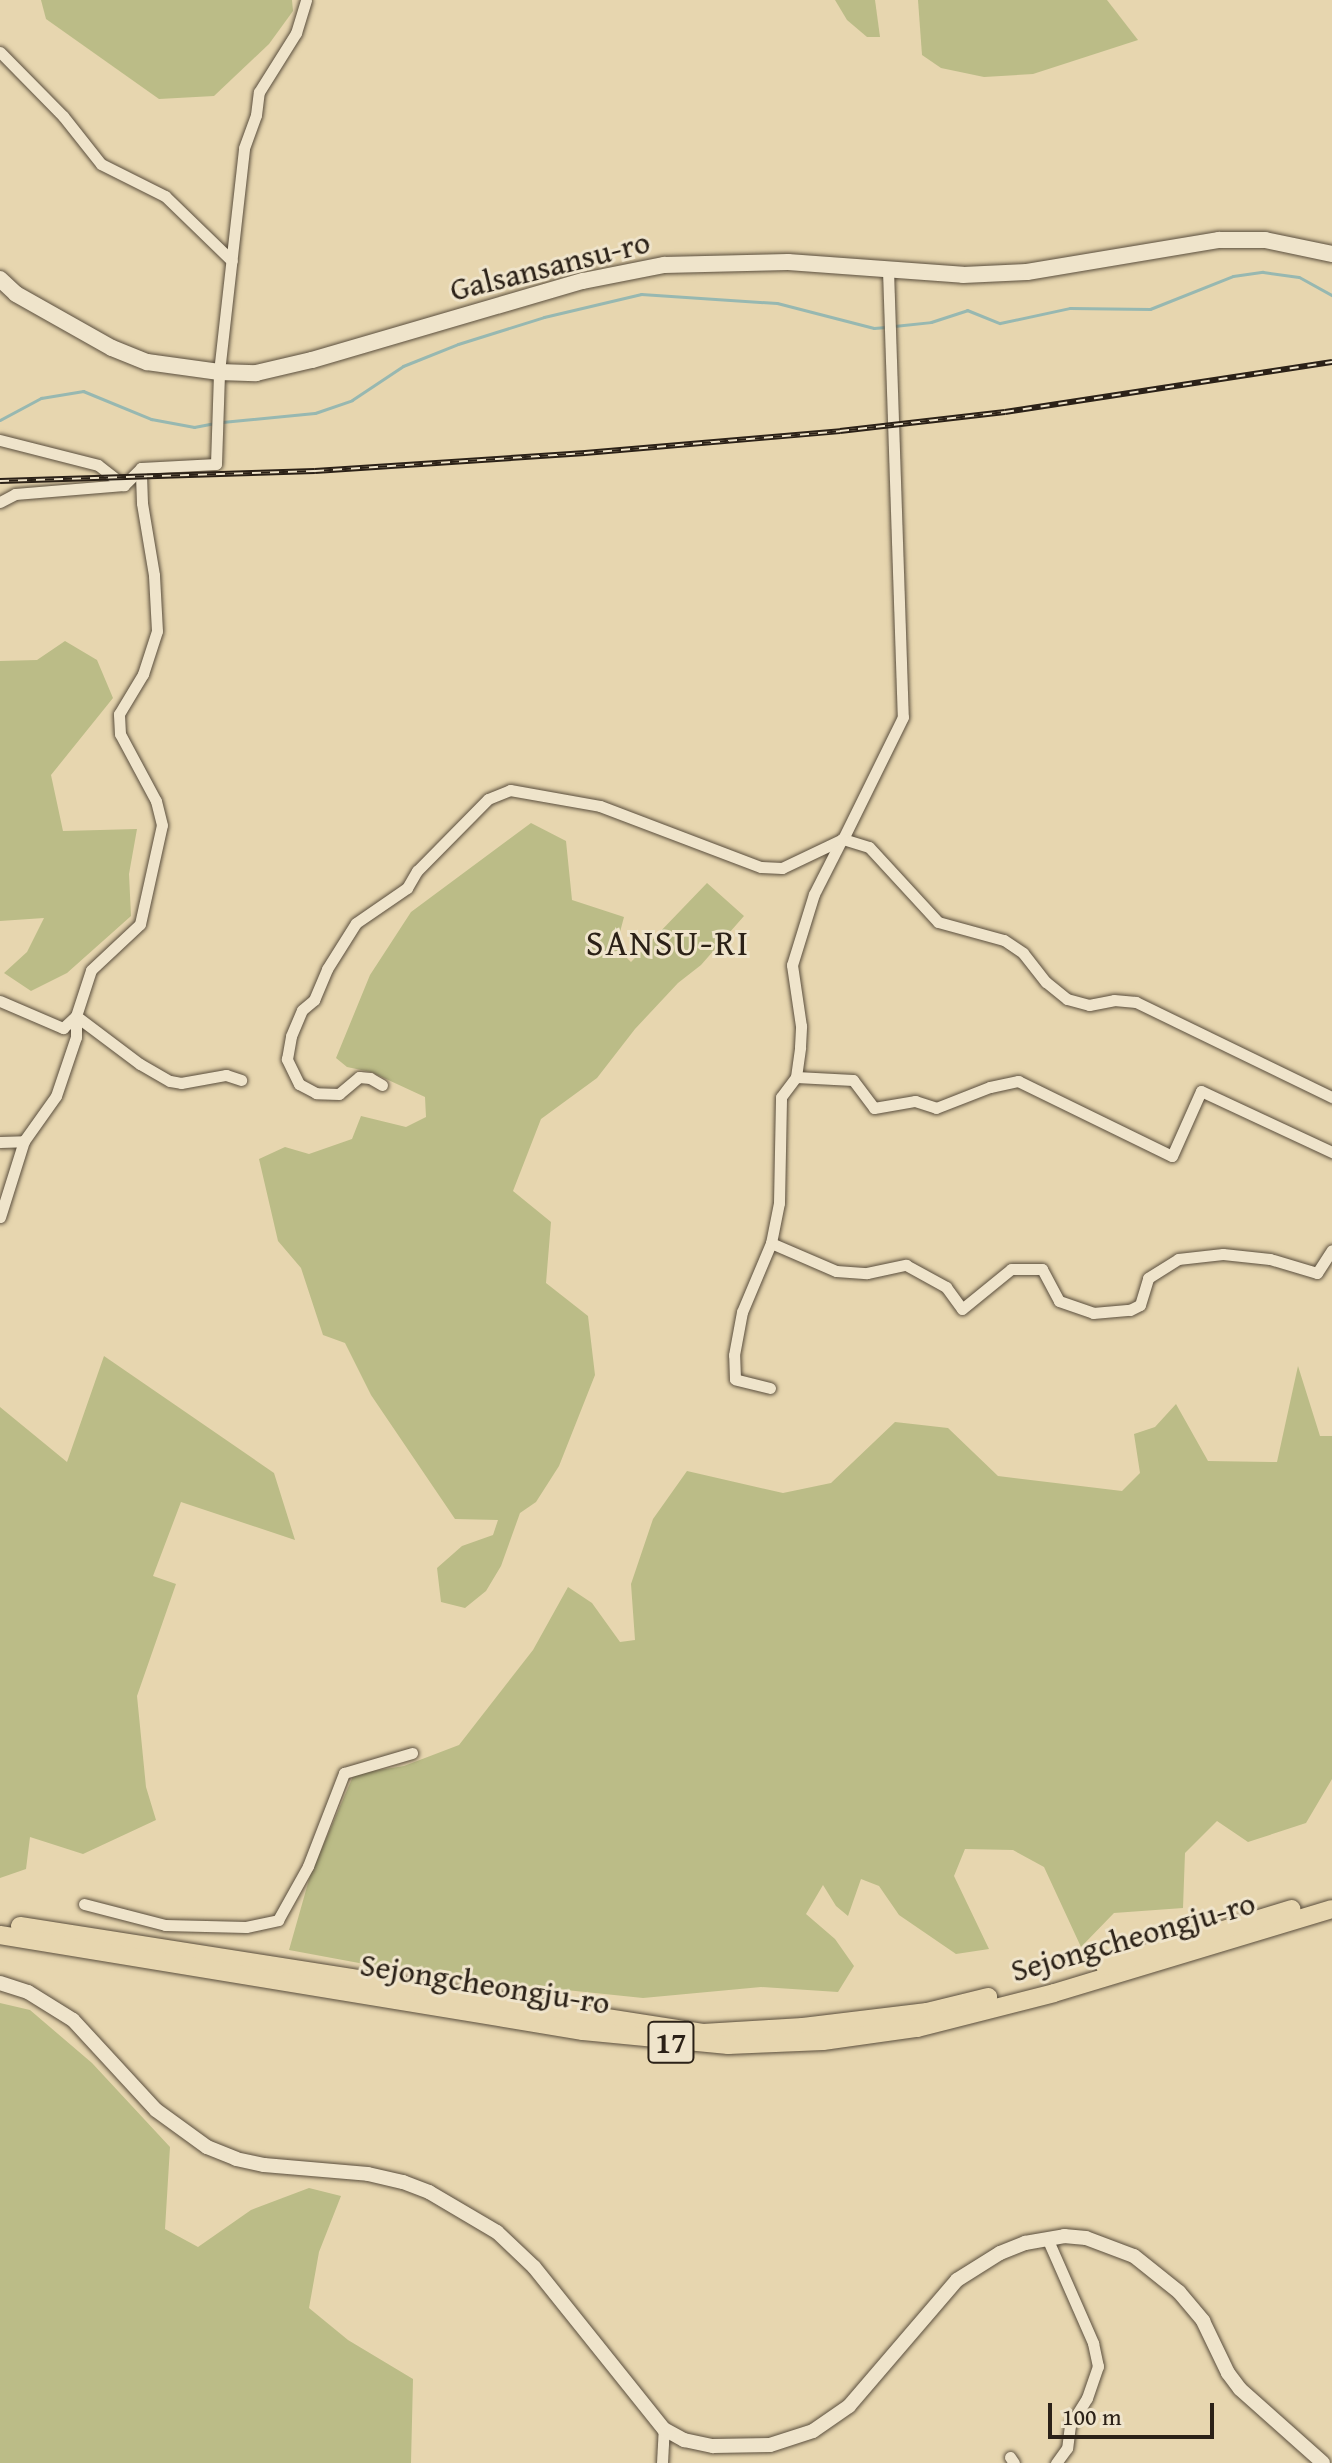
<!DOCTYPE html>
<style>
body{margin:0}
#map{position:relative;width:1332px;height:2463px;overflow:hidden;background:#e7d6af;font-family:"Gentium Book Plus",serif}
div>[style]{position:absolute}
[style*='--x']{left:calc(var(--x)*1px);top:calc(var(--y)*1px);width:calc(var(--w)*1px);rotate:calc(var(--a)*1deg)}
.green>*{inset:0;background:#bbbc87}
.stream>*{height:3px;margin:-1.5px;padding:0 1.5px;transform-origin:1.5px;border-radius:1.5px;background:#97b8b1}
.roads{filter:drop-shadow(0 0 2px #5a4e3d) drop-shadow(0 0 2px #5a4e3d)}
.minor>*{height:11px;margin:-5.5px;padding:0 5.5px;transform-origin:5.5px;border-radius:5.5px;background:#efe4cb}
.tertiary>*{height:14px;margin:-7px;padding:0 7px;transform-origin:7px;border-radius:7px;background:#efe4cb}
.secondary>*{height:16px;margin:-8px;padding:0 8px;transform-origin:8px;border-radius:8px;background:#efe4cb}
.trunk>*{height:18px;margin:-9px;padding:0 9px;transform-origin:9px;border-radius:9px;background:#e7d6af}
.rail>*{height:6px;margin-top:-3px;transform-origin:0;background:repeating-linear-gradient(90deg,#efe4cb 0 9px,#2b2117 0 18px);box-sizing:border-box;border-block:2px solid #2b2117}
span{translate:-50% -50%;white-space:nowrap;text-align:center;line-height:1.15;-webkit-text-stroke:6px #efe4cb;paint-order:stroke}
.shield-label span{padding:2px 6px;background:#efe4cb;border:2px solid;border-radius:6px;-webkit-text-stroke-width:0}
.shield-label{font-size:30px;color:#2b2117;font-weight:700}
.street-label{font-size:32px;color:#2b2117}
.quarter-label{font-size:36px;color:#2b2117;letter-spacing:2px}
.scale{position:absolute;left:1048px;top:2403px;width:166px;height:36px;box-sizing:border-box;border:4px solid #2b2117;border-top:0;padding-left:10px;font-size:24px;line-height:28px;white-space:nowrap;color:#2b2117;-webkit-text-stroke:6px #efe4cb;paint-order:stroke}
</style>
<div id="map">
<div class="green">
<i style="clip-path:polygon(41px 0,292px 0,293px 11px,269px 44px,214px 96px,159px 99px,46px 19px)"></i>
<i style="clip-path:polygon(835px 0,875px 0,880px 37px,867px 37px,847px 20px)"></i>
<i style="clip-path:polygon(918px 0,1107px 0,1138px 40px,1033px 74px,984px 77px,941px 68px,922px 55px)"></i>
<i style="clip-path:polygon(65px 641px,97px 660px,113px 698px,51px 775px,63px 831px,137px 829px,129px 874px,131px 916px,67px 973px,31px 991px,4px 973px,27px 952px,44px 918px,0 921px,0 661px,37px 660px)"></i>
<i style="clip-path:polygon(531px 823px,566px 841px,572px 900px,624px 917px,616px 947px,631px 962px,707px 883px,744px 916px,701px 965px,678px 983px,635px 1029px,597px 1078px,541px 1119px,513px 1191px,551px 1222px,546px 1283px,588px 1316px,595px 1375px,559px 1466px,536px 1502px,520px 1513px,501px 1566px,486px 1591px,465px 1608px,441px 1602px,437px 1568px,462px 1546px,493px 1535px,498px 1520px,455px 1519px,371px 1395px,345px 1343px,323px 1335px,301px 1268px,278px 1241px,259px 1159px,285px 1147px,309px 1154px,352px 1139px,361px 1116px,406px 1127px,426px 1117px,425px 1097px,371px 1072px,347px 1067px,336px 1058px,370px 975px,411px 912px)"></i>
<i style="clip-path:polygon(104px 1356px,274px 1473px,295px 1540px,181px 1502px,153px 1576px,176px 1584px,137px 1696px,146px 1787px,156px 1820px,83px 1854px,30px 1837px,26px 1869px,0 1878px,0 1407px,67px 1462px)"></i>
<i style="clip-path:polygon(1298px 1366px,1320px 1436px,1332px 1436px,1332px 1779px,1306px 1823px,1248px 1842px,1217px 1821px,1185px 1853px,1183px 1908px,1114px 1913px,1081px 1947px,1044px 1867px,1013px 1850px,965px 1849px,954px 1876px,989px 1949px,956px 1954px,899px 1915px,879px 1886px,861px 1879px,848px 1916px,836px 1906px,823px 1885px,806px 1914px,835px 1939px,854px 1966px,838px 1992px,761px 1987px,643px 1998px,429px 1976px,289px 1950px,310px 1876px,354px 1774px,404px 1766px,459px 1745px,533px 1650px,568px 1587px,592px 1603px,620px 1642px,635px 1640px,631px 1584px,653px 1519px,687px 1471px,783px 1493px,831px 1483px,895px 1422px,948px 1428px,998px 1476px,1122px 1491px,1140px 1473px,1134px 1434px,1155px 1427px,1176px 1404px,1208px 1461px,1277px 1462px)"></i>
<i style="clip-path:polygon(0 2003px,30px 2010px,92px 2063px,170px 2147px,165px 2229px,198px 2247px,251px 2210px,309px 2188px,341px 2196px,319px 2252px,309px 2308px,348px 2340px,413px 2379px,411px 2463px,0 2463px)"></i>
</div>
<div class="stream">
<i style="--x:894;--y:326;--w:37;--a:-6"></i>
<i style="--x:931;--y:322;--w:38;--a:-18"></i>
<i style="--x:967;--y:310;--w:35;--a:22"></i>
<i style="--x:1000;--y:323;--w:72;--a:-12.1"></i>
<i style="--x:1070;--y:308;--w:80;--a:0.7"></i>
<i style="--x:1150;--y:309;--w:89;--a:-21.7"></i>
<i style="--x:1233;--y:276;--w:30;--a:-8"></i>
<i style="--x:1263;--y:272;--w:36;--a:8"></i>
<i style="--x:1299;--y:277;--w:38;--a:29"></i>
<i style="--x:0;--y:420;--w:47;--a:-28.2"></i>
<i style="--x:41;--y:398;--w:43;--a:-9.5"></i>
<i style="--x:83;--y:391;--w:74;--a:22.4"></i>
<i style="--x:151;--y:419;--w:44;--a:10.5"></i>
<i style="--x:194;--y:427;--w:20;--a:-11"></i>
<i style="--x:222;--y:422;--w:93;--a:-5.5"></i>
<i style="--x:315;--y:413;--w:39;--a:-19"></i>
<i style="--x:352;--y:400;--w:61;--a:-33.7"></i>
<i style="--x:403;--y:366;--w:59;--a:-21.8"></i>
<i style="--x:458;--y:344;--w:90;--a:-17.4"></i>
<i style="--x:544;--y:317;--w:100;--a:-13.3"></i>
<i style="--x:641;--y:294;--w:136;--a:3.8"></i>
<i style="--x:777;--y:303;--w:100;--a:14.5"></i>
<i style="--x:874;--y:328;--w:12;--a:-5"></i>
</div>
<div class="roads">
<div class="minor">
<i style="--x:0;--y:52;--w:90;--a:45.5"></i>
<i style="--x:63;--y:116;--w:61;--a:51.6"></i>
<i style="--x:101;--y:164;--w:72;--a:26.6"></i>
<i style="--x:165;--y:196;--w:93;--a:44.1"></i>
<i style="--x:888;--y:270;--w:447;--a:88.1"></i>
<i style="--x:903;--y:717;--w:136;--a:116.2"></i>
<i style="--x:843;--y:839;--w:27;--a:17"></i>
<i style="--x:869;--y:847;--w:102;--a:47.4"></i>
<i style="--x:938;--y:922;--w:68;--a:15.3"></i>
<i style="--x:1004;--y:940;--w:23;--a:34"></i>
<i style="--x:1023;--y:953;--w:37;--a:52"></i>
<i style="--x:1046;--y:982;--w:27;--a:39"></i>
<i style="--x:1067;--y:999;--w:23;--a:15"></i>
<i style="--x:1089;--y:1005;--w:25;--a:-11"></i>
<i style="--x:1114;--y:1000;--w:22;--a:5"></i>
<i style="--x:1136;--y:1002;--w:218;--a:25.9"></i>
<i style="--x:219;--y:372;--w:225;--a:-83.6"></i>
<i style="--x:244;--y:148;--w:35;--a:-70"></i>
<i style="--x:256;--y:115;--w:23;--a:-83"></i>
<i style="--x:259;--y:92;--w:70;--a:-57.9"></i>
<i style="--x:296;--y:33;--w:34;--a:-73"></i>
<i style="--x:0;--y:440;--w:101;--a:14.3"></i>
<i style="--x:98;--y:465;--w:33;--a:38"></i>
<i style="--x:0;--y:502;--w:17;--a:-28"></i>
<i style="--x:15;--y:494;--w:109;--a:-4.7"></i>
<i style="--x:124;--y:485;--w:24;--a:-45"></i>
<i style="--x:0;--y:1001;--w:69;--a:23.2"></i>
<i style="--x:63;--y:1028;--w:18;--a:-43"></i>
<i style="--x:76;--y:1016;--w:48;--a:-71.9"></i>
<i style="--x:91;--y:970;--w:67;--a:-43.2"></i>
<i style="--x:140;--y:924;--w:101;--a:-77.5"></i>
<i style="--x:162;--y:825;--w:25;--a:-104"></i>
<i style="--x:156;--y:801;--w:76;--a:-118.2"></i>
<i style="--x:120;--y:734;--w:20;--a:-93"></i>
<i style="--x:119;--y:714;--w:47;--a:-59"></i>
<i style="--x:143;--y:674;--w:45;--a:-72"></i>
<i style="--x:157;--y:631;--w:56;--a:-93.1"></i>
<i style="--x:154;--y:575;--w:73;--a:-99.5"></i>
<i style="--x:142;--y:503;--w:35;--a:-92"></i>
<i style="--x:141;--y:468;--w:75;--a:-3.1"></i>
<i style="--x:216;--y:464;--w:92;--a:-88.1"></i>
<i style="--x:76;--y:1016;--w:80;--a:36.9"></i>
<i style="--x:140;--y:1064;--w:34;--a:30"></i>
<i style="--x:170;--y:1081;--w:11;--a:10"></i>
<i style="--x:181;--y:1083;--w:46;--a:-10.1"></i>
<i style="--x:226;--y:1075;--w:16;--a:18"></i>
<i style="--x:796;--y:1077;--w:57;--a:3"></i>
<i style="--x:853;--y:1080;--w:35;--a:53"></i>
<i style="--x:874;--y:1108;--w:42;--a:-9.7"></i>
<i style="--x:915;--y:1101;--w:22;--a:18"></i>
<i style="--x:936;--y:1108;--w:58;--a:-21.3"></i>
<i style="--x:990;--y:1087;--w:29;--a:-12"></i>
<i style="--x:1018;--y:1081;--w:171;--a:26"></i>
<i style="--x:1172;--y:1156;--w:71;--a:-66"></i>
<i style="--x:1201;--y:1091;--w:145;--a:25"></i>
<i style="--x:382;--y:1085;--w:14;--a:-150"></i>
<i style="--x:370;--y:1078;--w:11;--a:-175"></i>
<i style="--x:359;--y:1077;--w:26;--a:140"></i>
<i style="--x:339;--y:1094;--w:23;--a:-178"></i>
<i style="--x:316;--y:1093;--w:19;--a:-152"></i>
<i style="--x:299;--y:1084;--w:28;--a:-116"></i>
<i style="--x:287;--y:1059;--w:23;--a:-80"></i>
<i style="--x:291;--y:1036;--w:28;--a:-67"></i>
<i style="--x:302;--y:1010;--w:16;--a:-40"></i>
<i style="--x:314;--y:1000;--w:34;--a:-67"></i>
<i style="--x:327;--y:969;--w:54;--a:-57.8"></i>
<i style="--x:356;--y:923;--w:62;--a:-34.5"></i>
<i style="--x:407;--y:888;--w:20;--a:-60"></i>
<i style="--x:417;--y:871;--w:101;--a:-45.4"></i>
<i style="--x:488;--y:799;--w:24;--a:-22"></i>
<i style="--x:510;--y:790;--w:91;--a:10.1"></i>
<i style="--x:600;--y:806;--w:172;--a:20.8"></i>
<i style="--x:761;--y:867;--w:21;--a:3"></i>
<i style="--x:782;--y:868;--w:68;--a:-25.4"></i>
<i style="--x:0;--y:1142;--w:24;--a:-2"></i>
<i style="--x:0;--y:1217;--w:80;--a:-72.5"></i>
<i style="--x:24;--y:1141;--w:55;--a:-54.6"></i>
<i style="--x:56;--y:1096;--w:62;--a:-71.3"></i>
<i style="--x:76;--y:1037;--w:21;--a:-90"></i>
<i style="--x:771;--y:1243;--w:71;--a:23.3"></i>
<i style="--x:836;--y:1271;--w:31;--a:4"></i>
<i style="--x:867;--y:1273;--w:40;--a:-12"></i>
<i style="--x:906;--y:1265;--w:46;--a:28.8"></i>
<i style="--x:946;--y:1287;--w:27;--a:54"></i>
<i style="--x:962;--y:1309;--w:63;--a:-39.2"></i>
<i style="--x:1011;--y:1269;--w:31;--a:0"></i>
<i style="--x:1042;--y:1269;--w:36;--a:62"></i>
<i style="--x:1059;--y:1301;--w:36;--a:19"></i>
<i style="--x:1093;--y:1313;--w:37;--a:-5"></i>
<i style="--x:1130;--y:1310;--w:11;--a:-27"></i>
<i style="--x:1140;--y:1305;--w:28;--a:-73"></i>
<i style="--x:1148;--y:1278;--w:36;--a:-32"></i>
<i style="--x:1178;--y:1259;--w:45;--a:-6.3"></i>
<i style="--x:1223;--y:1254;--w:47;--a:6.1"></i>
<i style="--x:1270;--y:1259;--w:49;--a:16.6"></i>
<i style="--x:1317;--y:1273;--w:27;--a:-57"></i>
<i style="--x:770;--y:1388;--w:36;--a:-166"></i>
<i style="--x:735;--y:1379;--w:24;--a:-92"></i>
<i style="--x:734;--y:1355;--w:44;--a:-79.5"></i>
<i style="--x:742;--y:1312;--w:75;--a:-67.2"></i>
<i style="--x:771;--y:1243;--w:41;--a:-78.7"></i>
<i style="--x:779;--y:1203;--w:106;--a:-88.9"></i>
<i style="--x:781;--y:1097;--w:25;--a:-53"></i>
<i style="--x:796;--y:1077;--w:30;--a:-82"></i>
<i style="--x:800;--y:1047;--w:21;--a:-87"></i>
<i style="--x:801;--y:1026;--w:62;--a:-98.4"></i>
<i style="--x:792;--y:965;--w:74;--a:-72.8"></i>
<i style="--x:814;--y:894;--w:62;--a:-63"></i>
<i style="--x:84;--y:1904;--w:84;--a:14.5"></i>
<i style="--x:165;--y:1925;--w:81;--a:1.4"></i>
<i style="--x:246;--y:1927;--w:33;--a:-12"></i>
<i style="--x:278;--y:1920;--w:62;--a:-60.9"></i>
<i style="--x:308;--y:1866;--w:100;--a:-68.8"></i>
<i style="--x:344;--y:1773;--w:71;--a:-16.4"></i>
<i style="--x:1047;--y:2238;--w:115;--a:66.3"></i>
<i style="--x:1093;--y:2343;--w:24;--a:78"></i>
<i style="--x:1098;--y:2366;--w:34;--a:109"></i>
<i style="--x:1087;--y:2398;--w:32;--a:122"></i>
<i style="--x:1070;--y:2425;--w:23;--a:97"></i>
<i style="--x:1067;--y:2448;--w:19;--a:126"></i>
<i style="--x:1010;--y:2457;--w:7;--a:56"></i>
<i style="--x:662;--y:2463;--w:34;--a:-87"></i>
</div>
<div class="tertiary">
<i style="--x:0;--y:1983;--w:29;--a:18"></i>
<i style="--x:28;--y:1992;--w:53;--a:31.9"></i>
<i style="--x:73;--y:2020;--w:122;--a:47.3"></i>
<i style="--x:156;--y:2110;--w:63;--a:36"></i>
<i style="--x:207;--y:2147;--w:31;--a:22"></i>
<i style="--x:236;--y:2159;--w:29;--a:12"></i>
<i style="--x:264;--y:2165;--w:104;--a:4.9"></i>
<i style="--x:368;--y:2174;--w:36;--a:13"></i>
<i style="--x:403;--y:2182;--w:28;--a:21"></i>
<i style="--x:429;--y:2192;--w:79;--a:30.5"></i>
<i style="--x:497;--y:2232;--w:51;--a:43.4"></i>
<i style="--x:534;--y:2267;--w:208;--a:51.3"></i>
<i style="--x:664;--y:2429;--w:23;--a:29"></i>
<i style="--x:684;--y:2440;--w:30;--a:12"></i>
<i style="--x:713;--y:2446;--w:57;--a:-1"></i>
<i style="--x:770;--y:2445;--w:45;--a:-18"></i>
<i style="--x:813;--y:2431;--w:44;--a:-34.8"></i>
<i style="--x:849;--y:2406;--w:166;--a:-49.4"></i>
<i style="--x:957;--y:2280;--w:51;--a:-32.1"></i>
<i style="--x:1000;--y:2253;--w:27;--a:-22"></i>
<i style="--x:1025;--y:2243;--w:40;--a:-10"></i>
<i style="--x:1064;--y:2236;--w:22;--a:5"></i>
<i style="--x:1086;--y:2238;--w:51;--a:20.6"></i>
<i style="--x:1134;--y:2256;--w:58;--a:38.7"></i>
<i style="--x:1179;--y:2292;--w:38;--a:50"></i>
<i style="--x:1203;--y:2321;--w:58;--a:64.3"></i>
<i style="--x:1228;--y:2373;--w:20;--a:53"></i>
<i style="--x:1240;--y:2389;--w:111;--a:41.7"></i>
</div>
<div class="secondary">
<i style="--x:0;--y:279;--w:22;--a:43"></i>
<i style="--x:16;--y:294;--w:110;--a:29.4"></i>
<i style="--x:112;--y:348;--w:38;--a:22"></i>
<i style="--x:147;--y:362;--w:73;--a:7.9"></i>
<i style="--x:219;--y:372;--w:37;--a:2"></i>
<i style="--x:256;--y:373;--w:57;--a:-13.1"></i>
<i style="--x:312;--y:360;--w:282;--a:-16.3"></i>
<i style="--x:583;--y:281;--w:83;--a:-11.2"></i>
<i style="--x:664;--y:265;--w:124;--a:-1.4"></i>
<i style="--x:788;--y:262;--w:175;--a:4.2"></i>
<i style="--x:963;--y:275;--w:64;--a:-2.7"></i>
<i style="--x:1027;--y:272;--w:195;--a:-9.5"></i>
<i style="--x:1219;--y:240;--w:46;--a:0"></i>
<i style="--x:1265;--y:240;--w:68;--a:11.8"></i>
</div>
<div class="trunk">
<i style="--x:20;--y:1926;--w:691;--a:8.9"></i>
<i style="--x:703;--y:2033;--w:100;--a:-3.4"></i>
<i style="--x:803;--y:2027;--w:125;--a:-6.9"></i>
<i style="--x:927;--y:2012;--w:63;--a:-13.8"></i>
<i style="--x:0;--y:1935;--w:591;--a:9.35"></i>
<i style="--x:583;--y:2031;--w:146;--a:5.5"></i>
<i style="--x:728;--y:2045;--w:95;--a:-2.4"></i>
<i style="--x:823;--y:2041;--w:95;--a:-7.9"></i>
<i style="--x:917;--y:2028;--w:141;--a:-14.3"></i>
<i style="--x:1054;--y:1993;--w:290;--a:-16.8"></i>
<i style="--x:1105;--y:1966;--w:195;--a:-17"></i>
</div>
</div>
<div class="rail">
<i style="--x:0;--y:481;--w:315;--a:-1.8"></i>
<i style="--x:315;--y:471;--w:271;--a:-3.8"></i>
<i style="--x:585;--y:453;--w:256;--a:-4.9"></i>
<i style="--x:840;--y:431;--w:166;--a:-6.6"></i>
<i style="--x:1005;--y:412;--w:331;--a:-8.7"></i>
</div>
<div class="shield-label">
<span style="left:671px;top:2042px">17</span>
</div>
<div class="street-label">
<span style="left:550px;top:266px;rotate:-14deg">Galsansansu-ro</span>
<span style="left:1133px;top:1937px;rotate:-16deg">Sejongcheongju-ro</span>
<span style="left:485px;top:1984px;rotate:9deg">Sejongcheongju-ro</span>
</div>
<div class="quarter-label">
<span style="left:668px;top:942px">SANSU-RI</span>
</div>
<div class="scale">100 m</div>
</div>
